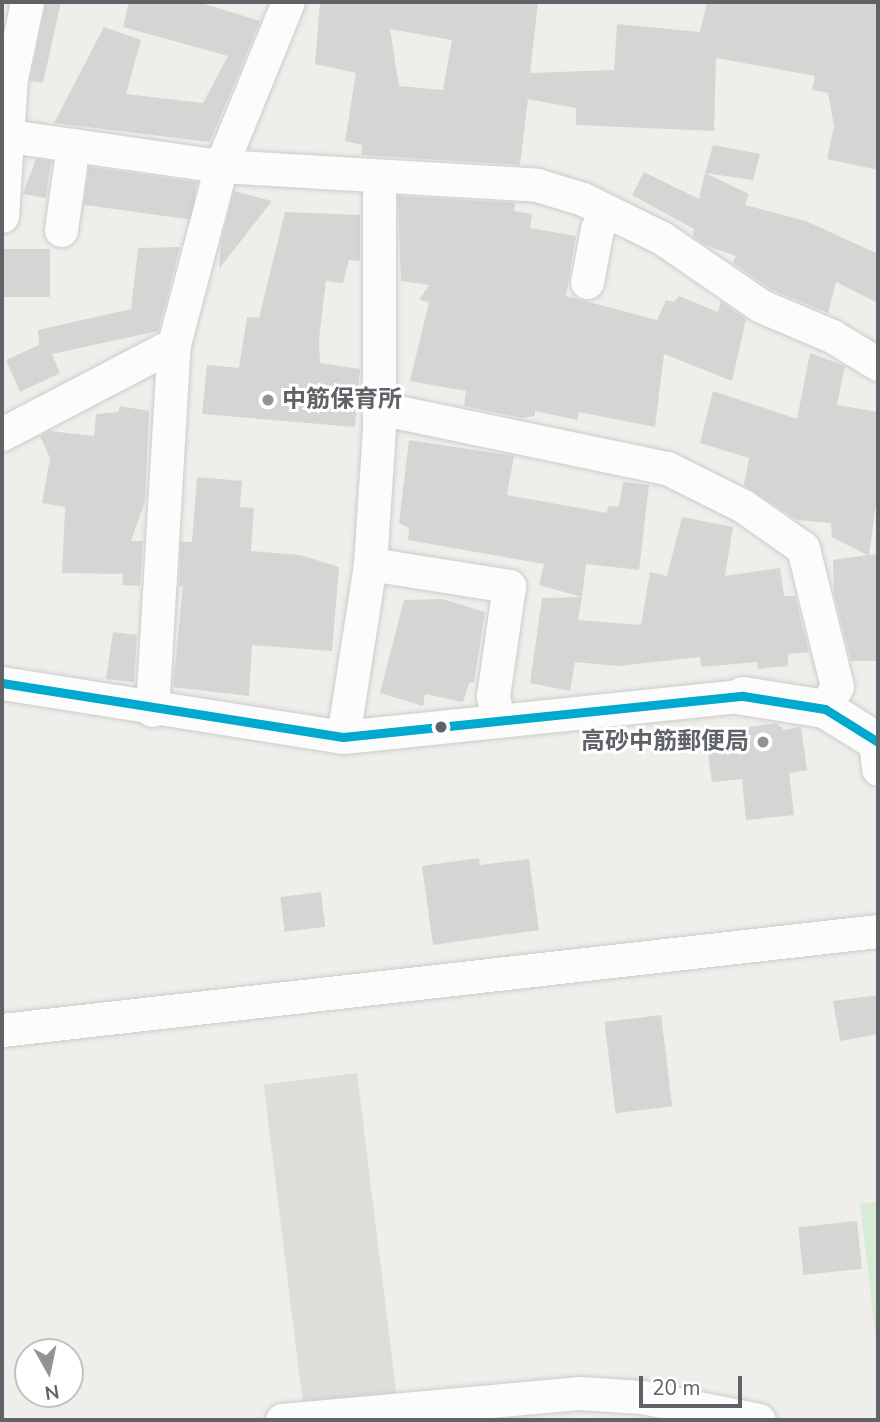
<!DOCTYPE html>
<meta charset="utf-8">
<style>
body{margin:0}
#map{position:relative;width:880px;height:1422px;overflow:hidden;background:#efeeea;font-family:"Nunito Sans","Noto Sans JP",sans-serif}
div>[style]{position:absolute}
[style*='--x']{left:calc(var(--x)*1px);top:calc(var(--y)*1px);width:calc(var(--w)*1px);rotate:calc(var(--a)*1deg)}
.industrial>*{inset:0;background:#dfddda;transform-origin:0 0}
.green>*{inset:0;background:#d8ebd6}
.building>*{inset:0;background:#d6d5d3;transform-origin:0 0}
.roads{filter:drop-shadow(0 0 2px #cbcccc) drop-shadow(0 0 2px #cbcccc)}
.street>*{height:33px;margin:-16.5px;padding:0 16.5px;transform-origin:16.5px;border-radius:16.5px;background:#fdfcfc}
.secondary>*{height:38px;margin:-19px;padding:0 19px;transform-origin:19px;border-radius:19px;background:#fdfcfc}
.bus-1>*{height:9px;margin:-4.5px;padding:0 4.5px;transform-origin:4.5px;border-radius:4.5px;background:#00a9ce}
.dots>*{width:19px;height:19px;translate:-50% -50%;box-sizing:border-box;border:4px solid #fff;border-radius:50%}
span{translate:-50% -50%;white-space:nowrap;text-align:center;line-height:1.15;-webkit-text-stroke:6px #fff;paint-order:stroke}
.poi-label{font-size:24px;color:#5f6368;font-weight:700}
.left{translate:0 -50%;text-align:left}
.right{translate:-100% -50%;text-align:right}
.frame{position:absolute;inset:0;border:4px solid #5f6368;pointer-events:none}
.north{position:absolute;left:14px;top:1338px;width:70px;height:70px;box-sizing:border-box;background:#fff;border:2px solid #bfc1c3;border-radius:50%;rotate:171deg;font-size:19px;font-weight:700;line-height:28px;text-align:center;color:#5f6368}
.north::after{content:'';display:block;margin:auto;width:24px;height:32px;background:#919496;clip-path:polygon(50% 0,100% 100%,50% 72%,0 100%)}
.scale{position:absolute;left:639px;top:1376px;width:103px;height:32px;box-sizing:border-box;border:4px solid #5f6368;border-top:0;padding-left:9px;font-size:21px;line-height:24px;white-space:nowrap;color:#5f6368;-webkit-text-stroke:5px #fff;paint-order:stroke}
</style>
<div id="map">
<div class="industrial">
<i style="left:357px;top:1073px;width:326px;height:94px;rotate:83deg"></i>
</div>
<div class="green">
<i style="clip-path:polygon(878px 1202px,878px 1355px,860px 1204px)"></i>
</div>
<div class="building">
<i style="clip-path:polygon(46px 2px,61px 2px,43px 83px,30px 81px)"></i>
<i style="clip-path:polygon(129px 2px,198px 2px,260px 21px,210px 142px,54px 123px,104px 27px,141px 40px,126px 94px,203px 103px,228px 56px,123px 27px)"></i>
<i style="clip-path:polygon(evenodd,320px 2px,538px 2px,530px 73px,614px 70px,617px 24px,700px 32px,707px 2px,878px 2px,878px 170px,827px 159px,834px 126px,828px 93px,812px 90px,815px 76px,716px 58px,714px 131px,576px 125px,576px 108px,528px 99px,520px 165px,361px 155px,362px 145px,345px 141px,356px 73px,315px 64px,320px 2px,390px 29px,452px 40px,443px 90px,399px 86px,390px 29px)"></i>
<i style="clip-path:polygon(713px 145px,760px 154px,753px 180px,705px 173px)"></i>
<i style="clip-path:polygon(36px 159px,51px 161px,46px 198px,23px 194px)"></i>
<i style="left:89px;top:167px;width:109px;height:38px;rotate:8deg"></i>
<i style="clip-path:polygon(644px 172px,699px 199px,705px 173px,749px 194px,745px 205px,806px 221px,878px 254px,878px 303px,836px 282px,828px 313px,770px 289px,733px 263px,736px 256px,707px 246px,693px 236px,694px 229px,632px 195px)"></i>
<i style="clip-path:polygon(234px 191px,272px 201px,219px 269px,221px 241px)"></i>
<i style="clip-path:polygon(398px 196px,515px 203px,514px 211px,532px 214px,530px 228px,576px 236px,566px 296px,657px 320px,666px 300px,674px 302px,679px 296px,718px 312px,721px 302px,746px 319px,732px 381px,664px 354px,655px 427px,579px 412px,577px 420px,535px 411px,535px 416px,521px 418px,464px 406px,466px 391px,410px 381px,429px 302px,419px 300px,429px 285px,401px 281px)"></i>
<i style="clip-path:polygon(285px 212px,360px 215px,360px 261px,349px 260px,343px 283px,326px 281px,319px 339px,320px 363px,360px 369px,355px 427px,202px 414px,207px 365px,239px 368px,247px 317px,259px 318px)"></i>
<i style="clip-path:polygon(180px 247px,158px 331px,52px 354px,60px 373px,20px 392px,6px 360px,39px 345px,38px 330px,131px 309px,138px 248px)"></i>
<i style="left:2px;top:249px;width:48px;height:48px"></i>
<i style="clip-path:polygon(810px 353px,845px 366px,837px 405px,878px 412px,878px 489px,869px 555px,877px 554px,878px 661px,851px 661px,834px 593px,833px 560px,867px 555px,832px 537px,831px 523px,797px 520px,744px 485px,749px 458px,700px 443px,713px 391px,797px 419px)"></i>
<i style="clip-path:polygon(120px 406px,149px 411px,145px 501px,131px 541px,143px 541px,140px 586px,122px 585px,123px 574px,62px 573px,65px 507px,42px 503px,50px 458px,40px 436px,49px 431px,94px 436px,96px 414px,118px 412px)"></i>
<i style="clip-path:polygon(409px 440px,514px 456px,507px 495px,607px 513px,608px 506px,619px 507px,623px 482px,649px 485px,639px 570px,586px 564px,582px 597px,539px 585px,544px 564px,408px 540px,409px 528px,399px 523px)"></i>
<i style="clip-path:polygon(197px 477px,242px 481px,240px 507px,254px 508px,251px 551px,300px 555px,339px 567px,332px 651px,252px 645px,249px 696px,173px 687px,183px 586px,179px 586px,181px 542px,192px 542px)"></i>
<i style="clip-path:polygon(682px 517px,733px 527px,725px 576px,780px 568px,784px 596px,795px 596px,809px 652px,788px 654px,788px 666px,758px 669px,757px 662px,701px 667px,700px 657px,618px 666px,575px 662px,570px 691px,530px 683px,542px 598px,582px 597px,578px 620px,641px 625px,650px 572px,667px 576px)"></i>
<i style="clip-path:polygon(442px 599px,485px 612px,474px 682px,469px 683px,463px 702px,425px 694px,423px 706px,380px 693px,404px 600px)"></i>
<i style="clip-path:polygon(113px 632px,137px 635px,134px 682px,106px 679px)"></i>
<i style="clip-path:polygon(776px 723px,784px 730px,801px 727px,807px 770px,789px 773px,794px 815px,746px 820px,742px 779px,712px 782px,705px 733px)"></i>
<i style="clip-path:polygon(479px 858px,480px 865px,529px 859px,539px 930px,433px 945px,422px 866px)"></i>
<i style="left:321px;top:892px;width:35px;height:41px;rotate:83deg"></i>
<i style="clip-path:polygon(878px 995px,878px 1034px,840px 1041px,833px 1001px)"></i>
<i style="left:661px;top:1015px;width:92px;height:57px;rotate:83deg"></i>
<i style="left:857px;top:1221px;width:48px;height:59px;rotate:84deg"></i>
</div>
<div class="roads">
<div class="street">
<i style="--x:2;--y:135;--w:221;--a:8.1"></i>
<i style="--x:221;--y:166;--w:317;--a:3.4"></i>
<i style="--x:537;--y:185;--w:48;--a:16.9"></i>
<i style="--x:583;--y:199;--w:88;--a:26.3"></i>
<i style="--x:662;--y:238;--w:120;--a:34.5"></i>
<i style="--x:761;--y:306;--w:77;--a:22.9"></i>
<i style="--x:832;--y:336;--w:54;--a:31.3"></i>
<i style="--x:2;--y:216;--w:138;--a:-86.3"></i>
<i style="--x:11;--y:78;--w:78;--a:-78.1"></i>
<i style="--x:61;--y:230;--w:86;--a:-82"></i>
<i style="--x:587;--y:282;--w:54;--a:-79.3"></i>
<i style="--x:597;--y:229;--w:20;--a:-57"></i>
<i style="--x:379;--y:408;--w:294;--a:11.8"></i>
<i style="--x:667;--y:468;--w:85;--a:26.6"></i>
<i style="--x:743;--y:506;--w:73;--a:35"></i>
<i style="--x:803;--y:548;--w:142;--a:76.2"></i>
<i style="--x:837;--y:686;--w:26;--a:118"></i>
<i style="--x:2;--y:434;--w:194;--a:-27.6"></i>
<i style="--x:370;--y:564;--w:141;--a:9"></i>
<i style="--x:509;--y:586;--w:111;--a:98.3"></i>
<i style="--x:493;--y:696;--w:24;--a:78"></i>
<i style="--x:2;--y:683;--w:345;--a:9"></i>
<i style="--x:343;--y:737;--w:402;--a:-5.9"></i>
<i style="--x:152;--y:710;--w:367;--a:-86.6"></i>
<i style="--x:174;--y:344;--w:184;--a:-75.2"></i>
<i style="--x:221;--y:166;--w:177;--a:-67.8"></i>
<i style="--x:343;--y:737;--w:175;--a:-81.1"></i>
<i style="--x:370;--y:564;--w:137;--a:-86.2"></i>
<i style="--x:379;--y:427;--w:249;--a:-90"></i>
<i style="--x:875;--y:739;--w:30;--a:84"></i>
<i style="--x:2;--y:1030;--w:882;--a:-6.45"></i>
<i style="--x:282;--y:1420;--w:297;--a:-5.2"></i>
<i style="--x:578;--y:1393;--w:64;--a:3.6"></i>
<i style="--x:642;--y:1397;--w:119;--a:11.1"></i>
</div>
<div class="secondary">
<i style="--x:743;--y:696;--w:83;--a:9"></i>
<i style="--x:825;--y:709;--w:62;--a:31.9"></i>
</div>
</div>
<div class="bus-1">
<i style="--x:2;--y:683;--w:345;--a:9"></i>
<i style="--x:343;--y:737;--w:402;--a:-5.9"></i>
<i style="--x:743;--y:696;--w:83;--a:9"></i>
<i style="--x:825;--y:709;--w:62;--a:31.9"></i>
</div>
<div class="dots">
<i style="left:268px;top:400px;background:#919496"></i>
<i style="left:441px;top:727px;background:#5f6368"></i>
<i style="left:763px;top:742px;background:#919496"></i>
</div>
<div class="poi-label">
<span class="left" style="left:282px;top:400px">中筋保育所</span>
<span class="right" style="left:749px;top:742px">高砂中筋郵便局</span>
</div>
<div class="frame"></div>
<div class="north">N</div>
<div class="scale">20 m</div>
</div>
